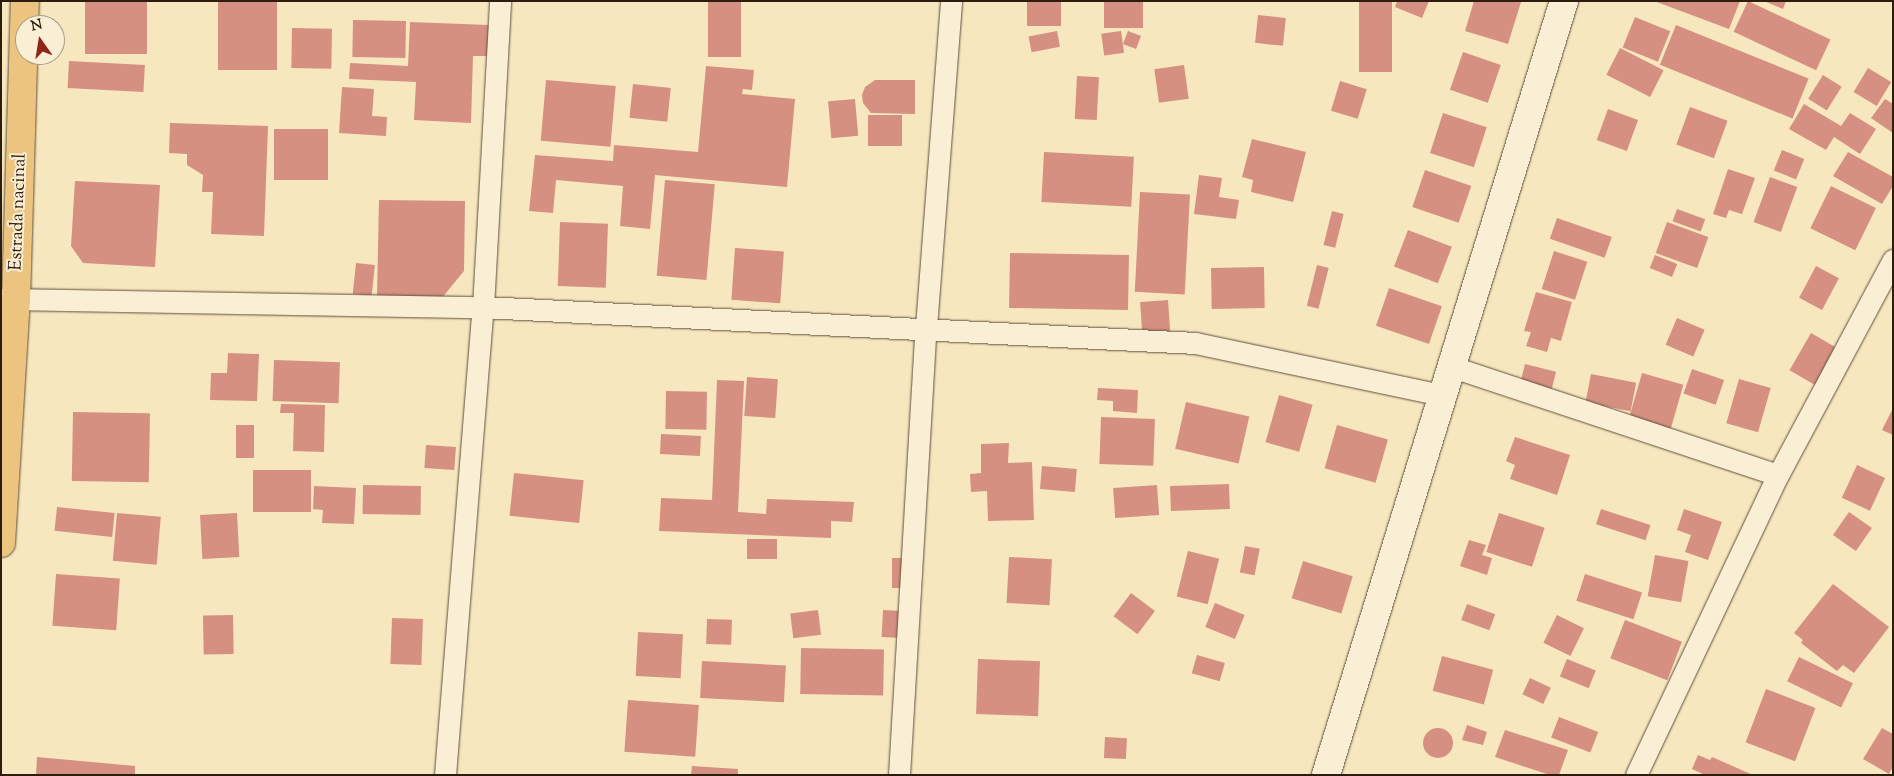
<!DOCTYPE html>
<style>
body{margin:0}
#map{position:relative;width:1894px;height:776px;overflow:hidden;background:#f7e7bf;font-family:"Sorts Mill Goudy",serif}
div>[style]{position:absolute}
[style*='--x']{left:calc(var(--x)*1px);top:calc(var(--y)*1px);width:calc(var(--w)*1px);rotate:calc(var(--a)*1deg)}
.building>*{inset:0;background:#d59082;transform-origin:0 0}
.round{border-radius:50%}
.roads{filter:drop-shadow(0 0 1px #60503b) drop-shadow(0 0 1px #60503b)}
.minor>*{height:21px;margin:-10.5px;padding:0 10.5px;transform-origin:10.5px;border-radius:10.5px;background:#faefd5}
.tertiary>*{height:28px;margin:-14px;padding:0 14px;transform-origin:14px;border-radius:14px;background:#faefd5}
.trunk>*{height:28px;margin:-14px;padding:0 14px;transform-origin:14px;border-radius:14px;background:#ecc480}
span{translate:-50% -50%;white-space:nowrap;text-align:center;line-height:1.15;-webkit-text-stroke:4px #faefd5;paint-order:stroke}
.street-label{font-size:18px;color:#2d1d0f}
.frame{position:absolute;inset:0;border:2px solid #2d1d0f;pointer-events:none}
.north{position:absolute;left:15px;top:15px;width:50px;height:50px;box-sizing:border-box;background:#faefd5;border:1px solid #a89b86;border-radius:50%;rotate:347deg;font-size:14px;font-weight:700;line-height:20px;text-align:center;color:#2d1d0f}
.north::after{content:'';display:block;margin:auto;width:18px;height:22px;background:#8f2418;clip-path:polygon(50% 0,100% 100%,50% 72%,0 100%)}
</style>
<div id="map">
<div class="building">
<i style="left:85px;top:1px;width:62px;height:53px"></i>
<i style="left:218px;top:1px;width:59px;height:69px"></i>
<i style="left:708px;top:1px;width:33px;height:56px"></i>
<i style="left:1027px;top:1px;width:34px;height:25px"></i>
<i style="left:1104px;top:1px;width:39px;height:27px"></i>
<i style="left:1359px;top:1px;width:33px;height:71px"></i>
<i style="clip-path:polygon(1397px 1px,1429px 1px,1422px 18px,1395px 7px)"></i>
<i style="clip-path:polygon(1474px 1px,1521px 2px,1508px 44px,1465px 31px)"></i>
<i style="clip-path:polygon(1654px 1px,1740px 1px,1729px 29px)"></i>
<i style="left:1748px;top:1px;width:91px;height:34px;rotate:25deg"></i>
<i style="clip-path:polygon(1764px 1px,1786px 1px,1783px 9px)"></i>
<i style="left:1258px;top:15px;width:28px;height:28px;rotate:6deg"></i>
<i style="left:1635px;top:17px;width:38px;height:33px;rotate:22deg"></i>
<i style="left:353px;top:20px;width:53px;height:37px;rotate:1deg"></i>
<i style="clip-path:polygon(410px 22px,489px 25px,488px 56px,473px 56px,471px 123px,414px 120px,416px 82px,349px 79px,350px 63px,408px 66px)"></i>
<i style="left:1676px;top:25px;width:143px;height:43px;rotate:22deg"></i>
<i style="left:292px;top:28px;width:40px;height:40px;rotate:1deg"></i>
<i style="left:1057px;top:31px;width:16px;height:29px;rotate:79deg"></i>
<i style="left:1121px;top:31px;width:22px;height:20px;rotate:82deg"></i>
<i style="left:1128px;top:31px;width:14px;height:14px;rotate:21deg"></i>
<i style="left:1620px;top:48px;width:49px;height:30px;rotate:27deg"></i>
<i style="left:1463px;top:52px;width:40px;height:40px;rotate:19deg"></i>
<i style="left:69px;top:61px;width:76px;height:27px;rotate:3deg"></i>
<i style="left:1184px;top:65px;width:34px;height:30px;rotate:82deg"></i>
<i style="clip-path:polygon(706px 66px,754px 70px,752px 90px,743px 89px,742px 94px,795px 99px,787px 187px,655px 175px,650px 229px,620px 226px,623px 186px,556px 180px,553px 213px,529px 211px,535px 155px,613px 161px,614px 145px,698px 152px)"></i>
<i style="left:1868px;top:68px;width:27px;height:28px;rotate:31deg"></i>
<i style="left:1823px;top:75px;width:22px;height:28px;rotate:32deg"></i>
<i style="left:1077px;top:76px;width:22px;height:43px;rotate:3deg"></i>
<i style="left:546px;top:80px;width:70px;height:61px;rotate:5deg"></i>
<i style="clip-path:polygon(875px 80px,915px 80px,915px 114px,871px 113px,863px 103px,862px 95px,865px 87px)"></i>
<i style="left:1340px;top:81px;width:28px;height:31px;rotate:17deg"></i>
<i style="left:633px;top:84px;width:38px;height:34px;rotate:6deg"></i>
<i style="clip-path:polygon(342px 87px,374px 89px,372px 116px,387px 117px,386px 136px,339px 133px)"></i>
<i style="left:855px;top:99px;width:37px;height:27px;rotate:85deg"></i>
<i style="clip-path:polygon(1885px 99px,1893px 104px,1893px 133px,1871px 118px)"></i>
<i style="clip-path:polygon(1804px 104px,1841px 126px,1850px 113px,1876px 129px,1860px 154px,1834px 137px,1826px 150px,1789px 129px)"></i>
<i style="left:1690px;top:107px;width:40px;height:40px;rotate:20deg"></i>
<i style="left:1608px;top:109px;width:32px;height:33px;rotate:20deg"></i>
<i style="left:1443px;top:113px;width:46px;height:42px;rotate:18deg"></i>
<i style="left:868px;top:115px;width:34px;height:31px"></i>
<i style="clip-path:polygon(170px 123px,268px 126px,264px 236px,211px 234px,213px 192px,202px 192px,203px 175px,187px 165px,187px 154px,169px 153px)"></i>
<i style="left:328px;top:129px;width:51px;height:54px;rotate:90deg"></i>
<i style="clip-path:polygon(1252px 139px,1306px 152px,1293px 202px,1251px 192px,1253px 180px,1242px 177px)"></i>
<i style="left:1782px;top:150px;width:24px;height:22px;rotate:22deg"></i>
<i style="left:1044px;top:152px;width:90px;height:50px;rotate:3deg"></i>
<i style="clip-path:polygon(1848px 152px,1893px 177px,1893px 186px,1882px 204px,1833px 176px)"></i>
<i style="clip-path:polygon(1728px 169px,1755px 178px,1742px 214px,1729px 210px,1726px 218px,1713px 214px)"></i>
<i style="left:1425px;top:170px;width:49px;height:39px;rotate:19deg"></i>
<i style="clip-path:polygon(1199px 175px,1222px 178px,1219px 197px,1239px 200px,1236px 219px,1194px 214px)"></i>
<i style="left:1770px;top:177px;width:29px;height:48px;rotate:20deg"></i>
<i style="left:665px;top:180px;width:50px;height:96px;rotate:5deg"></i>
<i style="clip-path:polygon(75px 181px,160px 185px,155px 267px,83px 263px,71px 246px)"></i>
<i style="left:1831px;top:186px;width:50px;height:47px;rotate:26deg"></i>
<i style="left:1140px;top:192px;width:50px;height:100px;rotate:3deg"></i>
<i style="clip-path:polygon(379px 200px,465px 201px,464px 271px,441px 299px,377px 298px)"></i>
<i style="left:1677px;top:209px;width:30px;height:13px;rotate:20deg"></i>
<i style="left:1332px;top:211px;width:12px;height:35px;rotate:14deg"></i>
<i style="left:1557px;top:218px;width:58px;height:22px;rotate:19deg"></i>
<i style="left:560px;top:222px;width:48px;height:64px;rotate:2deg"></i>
<i style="left:1667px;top:222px;width:44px;height:33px;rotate:20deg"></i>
<i style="left:1408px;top:230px;width:47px;height:39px;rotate:21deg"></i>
<i style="left:735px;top:248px;width:49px;height:52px;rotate:4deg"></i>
<i style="left:1554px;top:251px;width:35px;height:40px;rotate:18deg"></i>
<i style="left:1010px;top:253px;width:119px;height:55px;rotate:1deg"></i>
<i style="left:1655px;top:255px;width:24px;height:14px;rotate:22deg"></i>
<i style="left:356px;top:263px;width:19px;height:31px;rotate:6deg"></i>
<i style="left:1317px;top:265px;width:12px;height:42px;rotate:14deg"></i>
<i style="left:1816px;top:266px;width:26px;height:36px;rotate:28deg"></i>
<i style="left:1264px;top:267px;width:41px;height:53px;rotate:89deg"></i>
<i style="left:1389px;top:288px;width:56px;height:40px;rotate:19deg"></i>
<i style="clip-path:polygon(1536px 292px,1572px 302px,1561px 341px,1551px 338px,1547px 352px,1526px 346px,1531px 332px,1524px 331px)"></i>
<i style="left:1168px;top:300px;width:31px;height:28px;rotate:86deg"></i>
<i style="left:1677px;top:318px;width:30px;height:29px;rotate:23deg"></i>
<i style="left:1811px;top:333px;width:36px;height:43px;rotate:30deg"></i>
<i style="clip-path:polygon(228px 353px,259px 354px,257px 401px,210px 400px,211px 373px,227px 373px)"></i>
<i style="left:274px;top:360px;width:66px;height:41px;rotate:2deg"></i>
<i style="left:1525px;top:364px;width:32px;height:25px;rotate:14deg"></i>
<i style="left:1692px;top:369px;width:34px;height:26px;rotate:19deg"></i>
<i style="left:1642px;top:373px;width:43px;height:51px;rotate:16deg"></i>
<i style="left:1591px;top:374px;width:46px;height:29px;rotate:11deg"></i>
<i style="left:747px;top:377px;width:31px;height:39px;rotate:4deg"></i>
<i style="left:1739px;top:379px;width:33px;height:46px;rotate:16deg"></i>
<i style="clip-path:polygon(717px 380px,744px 381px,738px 512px,766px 514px,767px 499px,854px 502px,852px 522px,831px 521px,831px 538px,659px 531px,661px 498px,712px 500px)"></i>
<i style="clip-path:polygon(1098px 388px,1138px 390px,1137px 413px,1113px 411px,1113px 401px,1097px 400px)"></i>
<i style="left:666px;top:391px;width:41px;height:38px;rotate:1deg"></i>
<i style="left:1279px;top:395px;width:35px;height:49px;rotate:16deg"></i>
<i style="left:1186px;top:402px;width:65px;height:48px;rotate:13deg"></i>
<i style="clip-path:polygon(281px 404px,325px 405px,324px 452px,293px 451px,294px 413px,280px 413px)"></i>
<i style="clip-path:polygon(1893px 408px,1893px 435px,1882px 430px)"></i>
<i style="left:73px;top:412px;width:77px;height:69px;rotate:1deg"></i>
<i style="left:1101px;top:417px;width:54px;height:47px;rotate:2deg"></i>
<i style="left:236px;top:425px;width:18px;height:33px"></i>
<i style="left:1337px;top:425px;width:53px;height:45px;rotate:16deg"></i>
<i style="left:661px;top:434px;width:40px;height:20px;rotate:3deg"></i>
<i style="clip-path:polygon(1515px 437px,1570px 455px,1557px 495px,1510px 479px,1515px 465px,1506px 461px)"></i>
<i style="clip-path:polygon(1009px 443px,1008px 463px,1032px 462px,1034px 520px,988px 521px,987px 491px,971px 492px,970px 474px,981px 473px,981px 444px)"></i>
<i style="left:426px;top:445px;width:30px;height:23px;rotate:4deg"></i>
<i style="left:1857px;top:465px;width:31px;height:36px;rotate:25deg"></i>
<i style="left:1042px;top:466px;width:35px;height:23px;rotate:5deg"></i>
<i style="left:253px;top:470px;width:58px;height:42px"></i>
<i style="left:514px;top:473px;width:70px;height:43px;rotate:6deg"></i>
<i style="left:1229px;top:484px;width:25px;height:59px;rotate:88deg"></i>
<i style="left:363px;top:485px;width:58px;height:29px;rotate:1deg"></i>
<i style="left:1157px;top:485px;width:30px;height:44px;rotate:86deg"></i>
<i style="clip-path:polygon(314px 486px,356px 488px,354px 524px,322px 523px,323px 510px,313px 509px)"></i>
<i style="left:57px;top:507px;width:58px;height:24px;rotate:6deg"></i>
<i style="left:1601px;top:509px;width:52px;height:16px;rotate:18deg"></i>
<i style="clip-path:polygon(1684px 509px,1722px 522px,1708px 560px,1685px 552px,1691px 535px,1677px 530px)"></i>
<i style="left:1849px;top:512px;width:28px;height:28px;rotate:35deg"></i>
<i style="left:117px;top:513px;width:44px;height:48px;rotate:5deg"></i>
<i style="left:237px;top:513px;width:44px;height:37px;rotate:87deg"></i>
<i style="left:1499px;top:513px;width:48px;height:41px;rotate:18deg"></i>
<i style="left:747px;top:539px;width:30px;height:20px"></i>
<i style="clip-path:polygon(1469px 540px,1486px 545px,1482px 555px,1492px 558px,1487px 575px,1460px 566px)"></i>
<i style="left:1245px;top:546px;width:15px;height:27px;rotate:11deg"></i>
<i style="left:1188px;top:551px;width:32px;height:47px;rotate:14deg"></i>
<i style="left:1655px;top:555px;width:34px;height:42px;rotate:10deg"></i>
<i style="left:1009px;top:557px;width:43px;height:46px;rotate:3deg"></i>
<i style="left:892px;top:558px;width:17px;height:30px"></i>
<i style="left:1303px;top:561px;width:52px;height:39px;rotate:17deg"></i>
<i style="left:56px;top:574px;width:64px;height:52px;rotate:4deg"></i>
<i style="left:1585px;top:574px;width:60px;height:28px;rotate:18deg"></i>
<i style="clip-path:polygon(1833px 584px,1889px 627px,1854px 673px,1843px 665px,1837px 671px,1801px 643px,1803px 640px,1794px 633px)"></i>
<i style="left:1131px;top:593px;width:30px;height:29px;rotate:37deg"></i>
<i style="left:1215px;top:603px;width:32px;height:26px;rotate:22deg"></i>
<i style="left:1467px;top:604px;width:30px;height:17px;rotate:20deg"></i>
<i style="left:818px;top:610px;width:25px;height:28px;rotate:83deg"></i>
<i style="left:883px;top:610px;width:19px;height:27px;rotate:3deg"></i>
<i style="left:233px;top:615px;width:39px;height:30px;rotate:89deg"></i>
<i style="left:1557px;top:615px;width:30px;height:31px;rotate:26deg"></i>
<i style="left:392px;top:618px;width:31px;height:46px;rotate:2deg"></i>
<i style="left:707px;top:619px;width:25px;height:25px;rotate:2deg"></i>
<i style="left:1625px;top:620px;width:61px;height:41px;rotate:21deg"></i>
<i style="left:638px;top:632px;width:45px;height:44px;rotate:3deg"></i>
<i style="left:801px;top:648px;width:83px;height:46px;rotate:1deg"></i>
<i style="left:1197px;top:655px;width:29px;height:19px;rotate:16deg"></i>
<i style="left:1442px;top:656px;width:53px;height:36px;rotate:15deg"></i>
<i style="left:1799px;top:657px;width:60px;height:27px;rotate:26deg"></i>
<i style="left:978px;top:659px;width:62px;height:55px;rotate:2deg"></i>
<i style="left:1567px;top:659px;width:31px;height:19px;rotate:22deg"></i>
<i style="left:702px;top:661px;width:84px;height:37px;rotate:3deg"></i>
<i style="left:1530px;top:678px;width:23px;height:18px;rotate:25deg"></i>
<i style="left:1766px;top:689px;width:53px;height:57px;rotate:21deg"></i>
<i style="left:628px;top:700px;width:71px;height:52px;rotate:4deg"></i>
<i style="left:1559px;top:717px;width:42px;height:22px;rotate:21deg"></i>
<i style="clip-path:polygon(1467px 725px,1487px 732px,1483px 745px,1462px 740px)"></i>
<i style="clip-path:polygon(1882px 728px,1893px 734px,1893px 767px,1889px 774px,1863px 759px)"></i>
<i class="round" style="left:1423px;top:728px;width:30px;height:30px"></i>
<i style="clip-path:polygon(1505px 730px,1568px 750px,1559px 775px,1550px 775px,1495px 757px)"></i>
<i style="left:1105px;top:737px;width:22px;height:21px;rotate:3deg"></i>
<i style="clip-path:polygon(1698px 755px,1710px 760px,1712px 757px,1753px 775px,1705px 775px,1692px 769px)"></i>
<i style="clip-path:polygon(37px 757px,135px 766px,135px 775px,36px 775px)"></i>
<i style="clip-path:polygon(692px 766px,738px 769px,738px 775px,691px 775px)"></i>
</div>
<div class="roads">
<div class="minor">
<i style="--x:1;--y:299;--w:482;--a:1"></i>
<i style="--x:483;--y:307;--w:713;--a:2.89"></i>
<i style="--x:1195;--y:343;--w:251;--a:11.9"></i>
<i style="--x:1453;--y:367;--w:342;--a:18.4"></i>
<i style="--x:445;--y:775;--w:470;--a:-85.4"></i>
<i style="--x:483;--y:307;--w:306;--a:-86.8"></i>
<i style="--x:899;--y:775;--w:449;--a:-86.6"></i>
<i style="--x:926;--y:327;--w:327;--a:-85.6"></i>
<i style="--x:1636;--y:775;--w:332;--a:-64.7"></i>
<i style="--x:1778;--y:475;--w:244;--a:-61.9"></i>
</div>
<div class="tertiary">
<i style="--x:1326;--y:775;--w:810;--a:-72.91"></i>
</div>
<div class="trunk">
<i style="--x:1;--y:543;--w:243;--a:-86.5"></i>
<i style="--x:16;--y:300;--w:299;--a:-88.3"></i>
</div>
</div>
<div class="street-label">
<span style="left:19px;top:212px;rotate:-88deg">Estrada nacinal</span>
</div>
<div class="frame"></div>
<div class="north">N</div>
</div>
